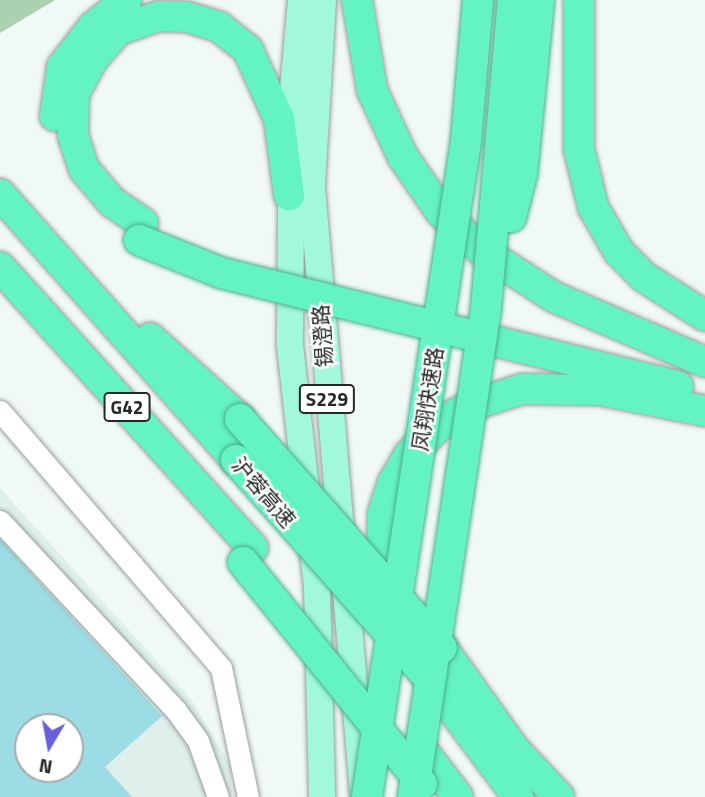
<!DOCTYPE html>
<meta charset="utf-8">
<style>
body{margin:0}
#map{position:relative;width:705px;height:797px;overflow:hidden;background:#f1f9f8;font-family:"Titillium Web","Noto Sans SC",sans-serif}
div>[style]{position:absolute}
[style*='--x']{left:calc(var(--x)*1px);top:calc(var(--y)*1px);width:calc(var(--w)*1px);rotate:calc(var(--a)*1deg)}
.built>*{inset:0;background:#deefec}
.green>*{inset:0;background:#abd1b0}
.building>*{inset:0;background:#9cdce4}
.roads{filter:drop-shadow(0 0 2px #989f9e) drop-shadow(0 0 2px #989f9e)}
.minor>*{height:21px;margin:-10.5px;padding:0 10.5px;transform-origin:10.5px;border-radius:10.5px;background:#fff}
.major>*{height:26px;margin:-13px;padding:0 13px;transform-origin:13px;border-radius:13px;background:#a2f8db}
.highway>*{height:30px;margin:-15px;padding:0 15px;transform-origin:15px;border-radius:15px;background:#64f4c3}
.bridges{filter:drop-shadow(0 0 2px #4ead8d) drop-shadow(0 0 2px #4ead8d)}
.highway-bridge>*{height:30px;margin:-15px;padding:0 15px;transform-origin:15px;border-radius:15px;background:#64f4c3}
span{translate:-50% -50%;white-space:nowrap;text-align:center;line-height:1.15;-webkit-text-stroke:5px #fff;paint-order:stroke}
.shield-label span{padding:2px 5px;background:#fff;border:2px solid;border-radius:5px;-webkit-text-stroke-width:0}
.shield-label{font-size:19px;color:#252828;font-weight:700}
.street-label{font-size:21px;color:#252828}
.north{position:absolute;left:14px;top:713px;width:70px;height:70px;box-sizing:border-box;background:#fff;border:2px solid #a8a9a9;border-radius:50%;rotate:190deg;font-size:19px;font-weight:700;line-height:28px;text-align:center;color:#252828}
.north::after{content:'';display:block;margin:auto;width:24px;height:32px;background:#6660da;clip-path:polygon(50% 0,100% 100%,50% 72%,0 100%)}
</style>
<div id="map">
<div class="built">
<i style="clip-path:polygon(evenodd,0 488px,191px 699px,230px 765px,232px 797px,0 797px,0 488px,28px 727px,70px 727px,70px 769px,28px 769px,28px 727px)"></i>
</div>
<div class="green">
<i style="clip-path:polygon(0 0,55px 0,0 33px)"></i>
</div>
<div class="building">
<i style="clip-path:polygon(evenodd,0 539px,162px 716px,105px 767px,132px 797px,0 797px,0 539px,28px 727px,70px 727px,70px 769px,28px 769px,28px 727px)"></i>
</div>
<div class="roads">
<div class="minor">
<i style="--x:0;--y:411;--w:339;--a:49.3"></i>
<i style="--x:221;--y:668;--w:132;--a:78.2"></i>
<i style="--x:0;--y:521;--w:257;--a:47.1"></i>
<i style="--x:175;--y:709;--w:39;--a:54"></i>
<i style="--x:198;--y:741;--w:59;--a:70.3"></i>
</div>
<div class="major">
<i style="--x:301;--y:0;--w:101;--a:95.1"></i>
<i style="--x:292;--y:101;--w:245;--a:90.5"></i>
<i style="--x:290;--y:346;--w:243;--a:83.6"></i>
<i style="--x:317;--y:587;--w:210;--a:88.6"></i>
<i style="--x:323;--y:0;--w:187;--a:93.4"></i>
<i style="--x:312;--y:187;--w:607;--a:85.18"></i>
</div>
<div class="highway">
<i style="--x:357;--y:0;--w:91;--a:80.5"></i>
<i style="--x:372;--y:90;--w:74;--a:65.2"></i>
<i style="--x:403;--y:157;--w:67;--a:55.4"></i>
<i style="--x:441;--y:212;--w:55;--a:43.5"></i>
<i style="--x:481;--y:250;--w:87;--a:32.8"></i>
<i style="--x:554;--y:297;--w:164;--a:23.3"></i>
<i style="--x:579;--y:0;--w:149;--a:90"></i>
<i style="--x:579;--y:149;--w:60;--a:76.4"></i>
<i style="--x:593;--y:207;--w:52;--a:60"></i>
<i style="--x:619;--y:252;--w:35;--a:45"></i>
<i style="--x:644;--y:277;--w:72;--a:32.6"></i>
<i style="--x:55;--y:116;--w:49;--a:-81.9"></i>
<i style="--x:62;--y:67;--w:51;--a:-52.2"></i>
<i style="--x:93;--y:27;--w:43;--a:-39.3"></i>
<i style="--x:0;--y:194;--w:356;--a:48.4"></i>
<i style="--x:143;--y:223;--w:37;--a:-146"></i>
<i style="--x:112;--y:202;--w:43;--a:-130.3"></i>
<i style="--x:84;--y:169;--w:36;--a:-108"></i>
<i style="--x:73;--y:135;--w:41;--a:-88.6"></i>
<i style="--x:74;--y:94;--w:38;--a:-62"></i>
<i style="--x:92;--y:60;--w:40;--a:-49"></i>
<i style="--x:118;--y:30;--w:43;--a:-18.9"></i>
<i style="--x:159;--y:16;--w:28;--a:2"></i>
<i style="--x:187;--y:17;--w:34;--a:17"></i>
<i style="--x:219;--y:27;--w:37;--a:38"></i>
<i style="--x:248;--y:50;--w:76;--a:65.8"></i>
<i style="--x:279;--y:119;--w:77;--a:82.5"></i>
<i style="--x:0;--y:267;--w:378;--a:48"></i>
<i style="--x:478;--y:337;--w:206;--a:13.8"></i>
<i style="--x:150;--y:338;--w:121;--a:42"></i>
<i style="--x:381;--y:597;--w:84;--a:-88.6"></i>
<i style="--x:383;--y:513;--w:32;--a:-72"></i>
<i style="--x:393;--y:483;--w:32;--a:-60"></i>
<i style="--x:409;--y:455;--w:53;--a:-44.2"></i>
<i style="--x:447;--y:418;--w:28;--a:-27"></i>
<i style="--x:472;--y:405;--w:52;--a:-17.7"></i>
<i style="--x:522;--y:389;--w:78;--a:0.7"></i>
<i style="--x:600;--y:390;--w:107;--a:11.3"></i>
<i style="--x:442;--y:648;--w:124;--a:54.5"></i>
<i style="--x:514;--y:749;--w:66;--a:46.8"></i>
<i style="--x:429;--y:678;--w:149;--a:53.2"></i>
<i style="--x:425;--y:754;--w:54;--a:52.5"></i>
</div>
</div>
<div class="bridges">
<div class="highway-bridge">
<i style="--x:511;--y:217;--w:44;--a:-75.7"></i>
<i style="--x:522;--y:174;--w:175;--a:-84.4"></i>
<i style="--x:139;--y:240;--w:89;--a:21.7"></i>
<i style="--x:222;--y:273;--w:264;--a:14"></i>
<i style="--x:240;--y:419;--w:305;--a:48.6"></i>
<i style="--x:236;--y:460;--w:291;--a:48.5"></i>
<i style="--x:243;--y:562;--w:285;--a:51.1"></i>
<i style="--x:367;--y:797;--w:663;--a:-81.42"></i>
<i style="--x:466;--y:141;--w:142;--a:-85.1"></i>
<i style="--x:413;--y:797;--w:494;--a:-81.5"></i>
<i style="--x:486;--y:308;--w:309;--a:-85"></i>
</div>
</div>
<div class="shield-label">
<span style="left:327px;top:399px">S229</span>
<span style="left:127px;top:407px">G42</span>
</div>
<div class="street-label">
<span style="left:322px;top:336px;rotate:-94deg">锡澄路</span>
<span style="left:427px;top:399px;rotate:-81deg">凤翔快速路</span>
<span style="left:264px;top:492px;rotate:49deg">沪蓉高速</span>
</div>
<div class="north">N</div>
</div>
